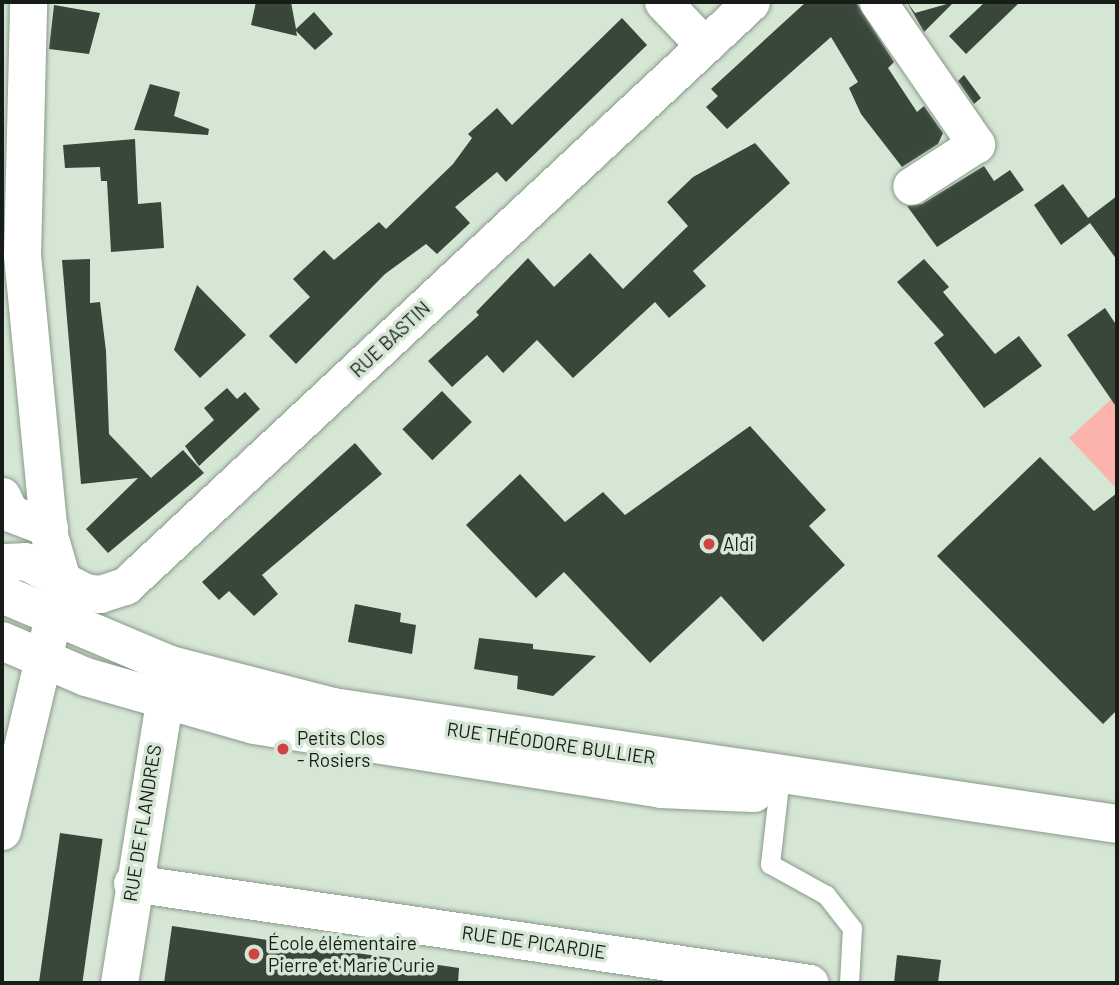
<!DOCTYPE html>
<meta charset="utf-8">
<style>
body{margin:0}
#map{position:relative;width:1119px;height:985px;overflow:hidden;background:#d5e6d5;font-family:Barlow,sans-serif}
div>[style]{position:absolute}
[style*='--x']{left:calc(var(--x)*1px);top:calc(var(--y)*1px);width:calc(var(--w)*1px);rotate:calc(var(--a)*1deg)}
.green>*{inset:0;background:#fcb3ad}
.building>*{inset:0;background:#39473a;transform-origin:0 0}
.roads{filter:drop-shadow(0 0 2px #8a9a8a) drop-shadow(0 0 2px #8a9a8a)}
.service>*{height:19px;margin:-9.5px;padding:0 9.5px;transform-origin:9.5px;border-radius:9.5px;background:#fff}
.minor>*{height:37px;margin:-18.5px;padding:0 18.5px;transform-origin:18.5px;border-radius:18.5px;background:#fff}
.primary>*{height:38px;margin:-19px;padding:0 19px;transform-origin:19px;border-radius:19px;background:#fff}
.dots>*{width:19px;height:19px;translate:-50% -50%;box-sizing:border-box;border:4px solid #d5e6d5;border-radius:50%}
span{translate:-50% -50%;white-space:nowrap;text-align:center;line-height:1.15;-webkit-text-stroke:7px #d5e6d5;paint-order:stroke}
.street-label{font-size:19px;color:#161c17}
.poi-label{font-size:19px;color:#161c17}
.left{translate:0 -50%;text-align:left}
.frame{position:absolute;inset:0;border:4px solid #161c17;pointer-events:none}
</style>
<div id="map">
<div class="green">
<i style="clip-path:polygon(1117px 394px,1117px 489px,1069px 438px)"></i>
</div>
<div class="building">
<i style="clip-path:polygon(256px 2px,291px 2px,296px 29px,314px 12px,333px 34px,315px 50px,296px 31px,297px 36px,251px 25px)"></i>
<i style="clip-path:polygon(806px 2px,856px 2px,894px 62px,888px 68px,917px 112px,924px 106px,943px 133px,938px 144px,902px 167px,861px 114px,849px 88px,858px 82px,831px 37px,727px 129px,706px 107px,718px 96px,711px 89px)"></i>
<i style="clip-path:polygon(907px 2px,915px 13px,954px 2px,924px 32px)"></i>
<i style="clip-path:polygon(985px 2px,1020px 2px,966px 54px,949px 36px)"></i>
<i style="clip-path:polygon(54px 5px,100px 13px,89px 54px,49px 49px)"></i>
<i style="clip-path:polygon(622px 18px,647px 45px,506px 182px,497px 172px,455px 207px,470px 223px,452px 240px,437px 254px,426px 244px,385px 274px,296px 364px,269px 336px,310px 297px,293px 279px,324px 250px,334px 260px,379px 222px,386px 229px,453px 164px,472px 138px,468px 134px,497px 108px,512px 125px)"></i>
<i style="clip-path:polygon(964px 75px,981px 98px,974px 104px,958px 81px)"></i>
<i style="clip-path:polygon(150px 84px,180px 92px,174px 116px,209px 129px,208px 135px,134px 130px)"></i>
<i style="clip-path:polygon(135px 139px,138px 204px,161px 202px,164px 248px,111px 252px,107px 181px,101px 181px,100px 167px,65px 168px,63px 145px)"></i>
<i style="clip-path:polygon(755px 143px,790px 183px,693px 271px,706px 286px,669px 318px,655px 302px,573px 378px,537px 340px,503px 373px,487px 355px,452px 387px,428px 361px,479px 315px,476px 312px,528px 258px,554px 287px,590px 253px,623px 289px,688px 226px,667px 202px,693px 177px)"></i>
<i style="clip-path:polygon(984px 166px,994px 181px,1010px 170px,1024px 190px,937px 247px,907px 206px,922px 204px)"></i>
<i style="clip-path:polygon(1063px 184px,1088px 218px,1117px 196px,1117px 260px,1090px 223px,1061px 245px,1034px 205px)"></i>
<i style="clip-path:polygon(90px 259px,90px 303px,100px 302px,106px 351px,109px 434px,151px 478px,183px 450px,204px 473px,108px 553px,86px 529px,138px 478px,81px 484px,62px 260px)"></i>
<i style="clip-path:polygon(924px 259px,949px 287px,943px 292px,995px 354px,1019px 336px,1042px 366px,984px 408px,934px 343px,944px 335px,897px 282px)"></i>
<i style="clip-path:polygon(197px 285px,246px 335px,200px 378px,174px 350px)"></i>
<i style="clip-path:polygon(1105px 308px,1117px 326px,1117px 408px,1067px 335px)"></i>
<i style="clip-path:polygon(227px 388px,237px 399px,245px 392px,260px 409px,199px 466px,185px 446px,214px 420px,204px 408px)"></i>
<i style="left:442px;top:391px;width:43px;height:55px;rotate:46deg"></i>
<i style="clip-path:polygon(750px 426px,826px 510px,809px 526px,845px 565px,763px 642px,721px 596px,650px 663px,564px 572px,536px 598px,466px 525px,520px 474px,565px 522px,603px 492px,625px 515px)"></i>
<i style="clip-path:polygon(355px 443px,382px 474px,262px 575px,278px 594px,254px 616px,229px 591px,219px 600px,202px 582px)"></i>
<i style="clip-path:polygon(1040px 457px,1094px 511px,1117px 493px,1117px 710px,1103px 724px,937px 556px)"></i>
<i style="clip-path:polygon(355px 604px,401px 613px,400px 622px,416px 625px,412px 654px,348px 642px)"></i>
<i style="clip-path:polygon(479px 638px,533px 644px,533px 649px,596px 656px,553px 696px,517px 689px,518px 676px,474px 669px)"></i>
<i style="left:60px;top:833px;width:43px;height:152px;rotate:8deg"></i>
<i style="clip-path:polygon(172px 926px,459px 968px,458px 983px,164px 983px)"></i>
<i style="clip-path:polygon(897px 955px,941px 960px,938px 983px,894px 983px)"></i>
</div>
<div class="roads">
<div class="service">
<i style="--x:780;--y:776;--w:89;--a:96.5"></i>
<i style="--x:770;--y:864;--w:64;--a:29"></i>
<i style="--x:826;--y:895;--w:42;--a:51.8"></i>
<i style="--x:852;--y:928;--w:55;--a:93.1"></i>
</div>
<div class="minor">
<i style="--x:663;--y:2;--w:59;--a:46.4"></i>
<i style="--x:878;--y:2;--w:173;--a:55.4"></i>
<i style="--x:976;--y:144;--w:77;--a:147.1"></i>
<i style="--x:2;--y:496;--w:19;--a:65"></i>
<i style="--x:10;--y:513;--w:42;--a:21"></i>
<i style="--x:2;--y:562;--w:23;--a:-2"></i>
<i style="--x:25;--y:561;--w:68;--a:27.3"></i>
<i style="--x:85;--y:592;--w:15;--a:8"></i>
<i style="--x:100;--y:594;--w:26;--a:-18"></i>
<i style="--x:125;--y:586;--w:856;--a:-43.01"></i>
<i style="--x:2;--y:831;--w:258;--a:-76.6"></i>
<i style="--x:62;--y:580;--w:47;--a:-106.1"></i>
<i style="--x:49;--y:535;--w:281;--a:-95.5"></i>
<i style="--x:22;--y:255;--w:253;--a:-88.6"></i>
<i style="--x:132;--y:883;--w:685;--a:8.39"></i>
<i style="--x:119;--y:983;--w:317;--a:-80.9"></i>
</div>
<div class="primary">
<i style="--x:2;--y:594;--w:182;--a:22.9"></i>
<i style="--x:170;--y:665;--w:168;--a:14.4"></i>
<i style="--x:333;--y:707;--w:793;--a:8.49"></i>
<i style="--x:2;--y:641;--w:91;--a:23.2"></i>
<i style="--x:86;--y:677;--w:175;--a:15.9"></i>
<i style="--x:254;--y:725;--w:412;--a:8.9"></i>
<i style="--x:661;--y:789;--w:93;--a:2.5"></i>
</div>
</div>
<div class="dots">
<i style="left:709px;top:544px;background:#d14242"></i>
<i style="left:283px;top:749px;background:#d14242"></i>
<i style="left:254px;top:954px;background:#d14242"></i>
</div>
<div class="street-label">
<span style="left:390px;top:339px;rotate:-43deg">RUE BASTIN</span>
<span style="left:551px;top:743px;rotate:8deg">RUE THÉODORE BULLIER</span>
<span style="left:142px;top:823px;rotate:-81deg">RUE DE FLANDRES</span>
<span style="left:534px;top:942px;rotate:8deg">RUE DE PICARDIE</span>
</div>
<div class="poi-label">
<span class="left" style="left:723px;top:544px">Aldi</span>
<span class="left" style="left:297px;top:749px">Petits Clos<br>- Rosiers</span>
<span class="left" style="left:268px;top:954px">École élémentaire<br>Pierre et Marie Curie</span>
</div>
<div class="frame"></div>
</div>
